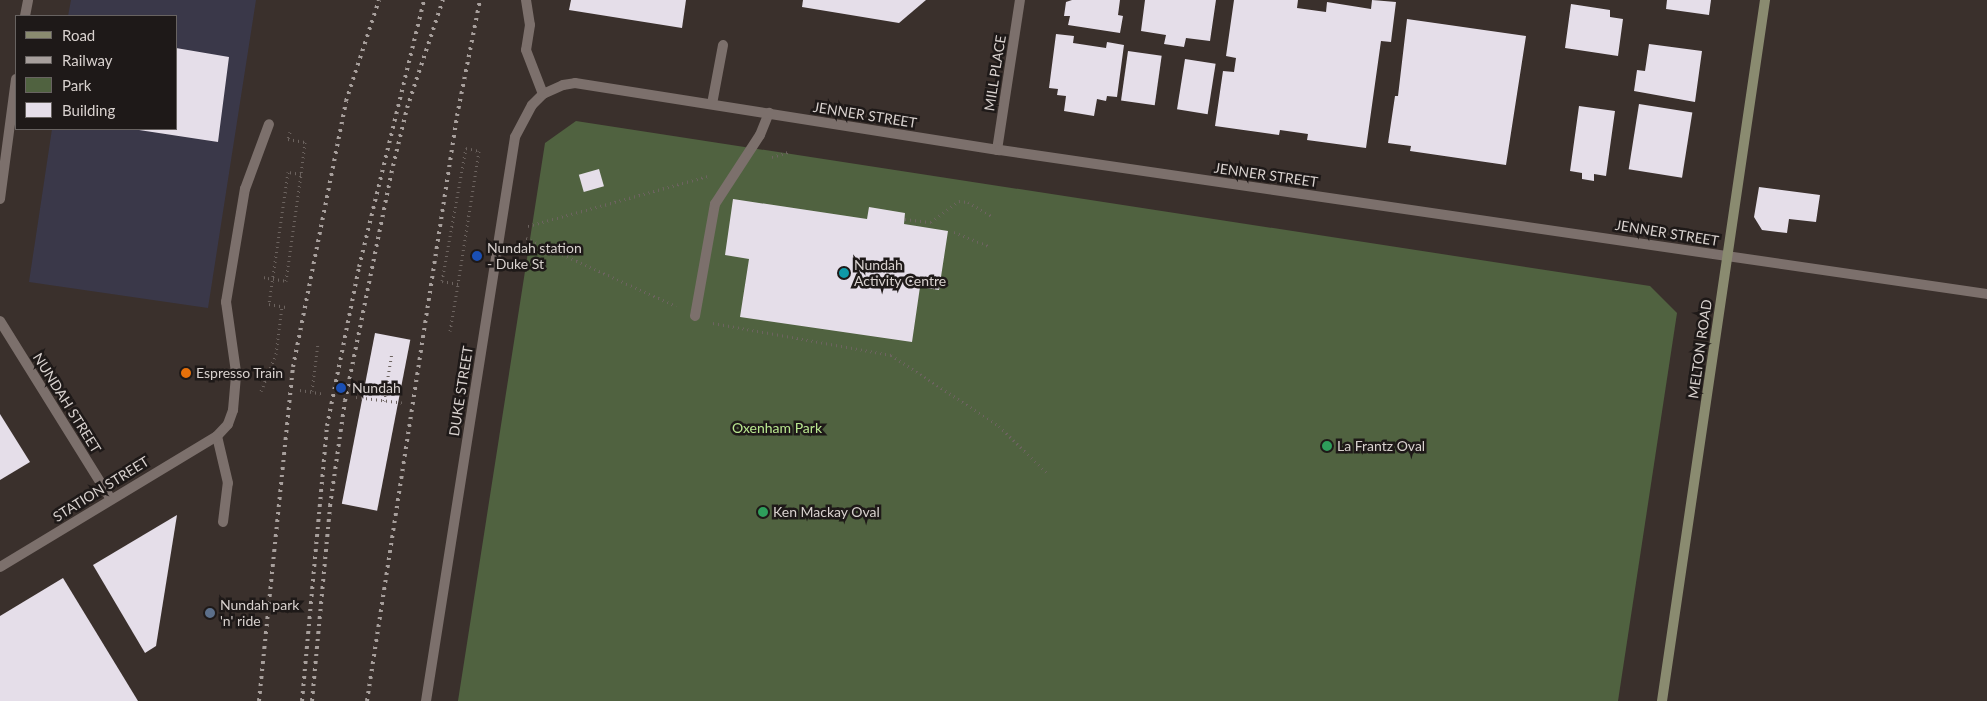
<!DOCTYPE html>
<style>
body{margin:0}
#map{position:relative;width:1987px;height:701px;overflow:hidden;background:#3a302c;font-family:Lato,sans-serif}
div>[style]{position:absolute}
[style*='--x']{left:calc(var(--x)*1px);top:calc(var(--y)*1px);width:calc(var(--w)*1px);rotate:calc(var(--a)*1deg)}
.industrial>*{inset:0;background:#3a3849}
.green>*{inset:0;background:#506240}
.building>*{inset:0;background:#e5dee9;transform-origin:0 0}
.path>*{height:3px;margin-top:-1.5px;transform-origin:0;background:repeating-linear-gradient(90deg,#6c635f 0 1px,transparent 0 5px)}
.lane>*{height:10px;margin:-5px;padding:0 5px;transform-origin:5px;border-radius:5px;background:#7c706c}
.street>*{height:10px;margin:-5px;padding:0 5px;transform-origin:5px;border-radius:5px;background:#7c706c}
.secondary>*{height:10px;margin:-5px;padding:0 5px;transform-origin:5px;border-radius:5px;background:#8a8b70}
.rail>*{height:4px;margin-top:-2px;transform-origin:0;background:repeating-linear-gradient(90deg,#a79f9c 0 2.5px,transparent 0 7.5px)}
.dots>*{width:14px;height:14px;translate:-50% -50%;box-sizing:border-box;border:2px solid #1e1918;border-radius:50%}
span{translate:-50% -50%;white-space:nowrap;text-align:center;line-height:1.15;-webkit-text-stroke:5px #1e1918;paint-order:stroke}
.street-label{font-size:14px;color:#d8d1ce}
.poi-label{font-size:14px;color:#d8d1ce}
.left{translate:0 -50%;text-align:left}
.park-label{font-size:14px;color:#b9e790}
.legend{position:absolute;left:15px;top:15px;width:162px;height:115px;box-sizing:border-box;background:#1e1918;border:1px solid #686361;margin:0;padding:6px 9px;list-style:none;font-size:15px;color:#d8d1ce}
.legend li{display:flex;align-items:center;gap:10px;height:25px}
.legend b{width:25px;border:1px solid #686361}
</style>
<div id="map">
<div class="industrial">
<i style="clip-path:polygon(71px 0,256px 0,208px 308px,29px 282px,52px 129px,176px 129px,176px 16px,68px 16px)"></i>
</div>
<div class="green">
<i style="clip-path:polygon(576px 121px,1650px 286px,1677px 313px,1618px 701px,458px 701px,545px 143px)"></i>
</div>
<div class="building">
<i style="clip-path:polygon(571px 0,686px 0,682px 28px,569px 10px)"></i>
<i style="clip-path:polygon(803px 0,926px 0,899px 23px,802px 7px)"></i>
<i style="clip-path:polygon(1072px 0,1120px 0,1118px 15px,1123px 16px,1120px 33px,1068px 25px,1070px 16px,1064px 16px,1066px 2px)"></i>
<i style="clip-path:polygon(1145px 0,1216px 0,1210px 41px,1186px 38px,1184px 47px,1164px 44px,1166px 35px,1141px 31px)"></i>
<i style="clip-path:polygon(1234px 0,1298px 0,1297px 8px,1326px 12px,1327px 2px,1371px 9px,1372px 0,1396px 2px,1391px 42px,1381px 41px,1366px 148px,1307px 140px,1308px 134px,1280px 130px,1279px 135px,1215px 126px,1223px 71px,1234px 72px,1236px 58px,1226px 56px)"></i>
<i style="clip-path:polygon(1667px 0,1711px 0,1709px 15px,1666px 9px)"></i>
<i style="clip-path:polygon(1571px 4px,1610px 10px,1610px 17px,1623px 19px,1618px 56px,1565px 48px)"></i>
<i style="clip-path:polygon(1407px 19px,1526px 36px,1506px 165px,1410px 151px,1411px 146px,1388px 143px,1395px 96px,1398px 96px)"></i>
<i style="clip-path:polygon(1056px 34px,1074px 36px,1073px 43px,1106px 48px,1107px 42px,1124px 45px,1117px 97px,1107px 96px,1106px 101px,1097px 99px,1094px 116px,1064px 111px,1066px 96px,1057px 95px,1058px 89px,1049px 88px)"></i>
<i style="clip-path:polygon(1649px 44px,1702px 51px,1695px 102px,1634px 91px,1637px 70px,1645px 71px)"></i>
<i style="clip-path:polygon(176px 48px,229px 57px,218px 142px,139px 130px,176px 129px)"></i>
<i style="left:1128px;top:51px;width:34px;height:50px;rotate:8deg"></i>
<i style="left:1185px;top:59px;width:31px;height:51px;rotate:9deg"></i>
<i style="left:1639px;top:104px;width:54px;height:66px;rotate:9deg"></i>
<i style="clip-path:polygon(1579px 106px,1615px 111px,1606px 176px,1594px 174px,1594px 181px,1582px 179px,1582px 173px,1570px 171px)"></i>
<i style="left:599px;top:169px;width:18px;height:21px;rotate:74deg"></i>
<i style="clip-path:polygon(1759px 187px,1820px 195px,1816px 222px,1789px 219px,1787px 233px,1762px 230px,1754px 217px)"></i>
<i style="clip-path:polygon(733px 199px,867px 219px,869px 207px,905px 213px,904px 224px,948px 231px,939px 290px,920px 287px,912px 342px,740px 317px,749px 259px,725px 255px)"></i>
<i style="left:375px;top:333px;width:36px;height:174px;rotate:11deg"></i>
<i style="clip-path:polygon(0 414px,30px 462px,0 480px)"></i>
<i style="clip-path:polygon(177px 515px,156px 646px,145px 653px,93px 565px)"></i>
<i style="clip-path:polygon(63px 578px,138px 701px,0 701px,0 616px)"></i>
</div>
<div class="path">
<i style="--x:290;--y:132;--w:7;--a:106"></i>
<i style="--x:288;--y:139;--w:17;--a:10"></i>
<i style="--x:305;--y:142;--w:32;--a:97"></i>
<i style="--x:772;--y:157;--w:17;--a:-17"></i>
<i style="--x:905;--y:219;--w:26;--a:7"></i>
<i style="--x:931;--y:222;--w:35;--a:-37"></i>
<i style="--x:959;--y:201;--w:9;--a:6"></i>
<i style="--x:968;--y:202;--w:27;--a:31"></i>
<i style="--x:528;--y:226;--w:187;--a:-15.5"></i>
<i style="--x:954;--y:232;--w:37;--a:22"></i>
<i style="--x:526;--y:238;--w:165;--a:24.4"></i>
<i style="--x:264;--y:277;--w:4;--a:14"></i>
<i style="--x:268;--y:278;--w:18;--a:9"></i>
<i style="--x:286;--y:281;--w:108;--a:-82"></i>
<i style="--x:301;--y:174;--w:13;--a:-171"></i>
<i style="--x:288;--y:172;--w:133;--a:98.2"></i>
<i style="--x:269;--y:304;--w:17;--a:10"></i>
<i style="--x:713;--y:323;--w:181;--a:10.2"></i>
<i style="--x:891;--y:355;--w:129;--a:33.3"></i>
<i style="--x:999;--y:426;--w:69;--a:44.4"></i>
<i style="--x:450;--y:331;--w:48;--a:-80.3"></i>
<i style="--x:458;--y:284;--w:16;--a:-169"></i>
<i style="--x:442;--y:281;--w:135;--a:-79.8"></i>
<i style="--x:466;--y:148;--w:13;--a:13"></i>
<i style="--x:479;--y:151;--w:135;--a:99"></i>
<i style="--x:300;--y:390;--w:25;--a:9"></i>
<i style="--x:261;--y:391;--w:40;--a:-68"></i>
<i style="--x:276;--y:354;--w:48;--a:-82.9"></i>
<i style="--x:312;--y:391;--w:48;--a:-82.9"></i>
<i style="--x:356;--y:397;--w:50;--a:6.8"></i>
<i style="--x:384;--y:401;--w:50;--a:-80.7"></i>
</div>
<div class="lane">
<i style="--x:526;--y:0;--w:25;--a:81"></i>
<i style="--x:530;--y:25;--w:25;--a:99"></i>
<i style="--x:526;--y:50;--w:47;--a:68.9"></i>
<i style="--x:712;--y:104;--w:60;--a:-79.4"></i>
<i style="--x:695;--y:316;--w:114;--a:-79.9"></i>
<i style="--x:715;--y:204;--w:82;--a:-56.9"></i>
<i style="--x:760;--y:135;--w:24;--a:-68"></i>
<i style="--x:223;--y:522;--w:39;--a:-83"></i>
<i style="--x:228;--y:483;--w:48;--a:-103.2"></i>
<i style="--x:217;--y:436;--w:16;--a:-47"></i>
<i style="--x:228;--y:424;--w:15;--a:-70"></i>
<i style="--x:233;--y:410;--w:38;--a:-85"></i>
<i style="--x:236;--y:372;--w:71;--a:-98.1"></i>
<i style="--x:226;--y:302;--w:115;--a:-80.5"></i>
<i style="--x:245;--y:189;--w:69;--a:-69.7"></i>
</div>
<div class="street">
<i style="--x:25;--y:16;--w:16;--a:-79"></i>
<i style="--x:997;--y:150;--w:152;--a:-81.3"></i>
<i style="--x:0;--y:199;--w:121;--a:-82.4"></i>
<i style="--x:0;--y:321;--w:210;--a:58.1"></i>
<i style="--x:0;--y:567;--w:253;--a:-31.1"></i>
<i style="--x:426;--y:701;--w:571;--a:-81.03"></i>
<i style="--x:515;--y:137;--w:36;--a:-62"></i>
<i style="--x:532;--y:105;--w:16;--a:-45"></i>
<i style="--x:543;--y:94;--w:22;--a:-24"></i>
<i style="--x:563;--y:85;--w:12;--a:-9"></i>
<i style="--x:575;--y:83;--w:430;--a:9"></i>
<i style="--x:1000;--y:150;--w:997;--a:8.3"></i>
</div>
<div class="secondary">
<i style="--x:1662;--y:701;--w:709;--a:-81.64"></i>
</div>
<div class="rail">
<i style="--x:259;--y:701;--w:336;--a:-84.2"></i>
<i style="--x:293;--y:367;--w:271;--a:-78.7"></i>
<i style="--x:346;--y:101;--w:106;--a:-71.9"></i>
<i style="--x:302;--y:701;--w:276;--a:-84.8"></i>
<i style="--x:327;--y:426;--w:162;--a:-78.6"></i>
<i style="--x:359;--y:267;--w:275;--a:-76.3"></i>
<i style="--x:312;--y:701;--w:196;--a:-84.7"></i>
<i style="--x:330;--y:506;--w:106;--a:-81.9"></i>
<i style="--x:345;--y:401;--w:240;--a:-78.5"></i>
<i style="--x:393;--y:166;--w:60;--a:-76.4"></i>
<i style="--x:407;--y:108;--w:114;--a:-71.6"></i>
<i style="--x:367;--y:701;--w:592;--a:-81.25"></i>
<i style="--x:457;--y:116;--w:118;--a:-78.8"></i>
</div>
<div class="dots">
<i style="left:477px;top:256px;background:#1a4fb4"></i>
<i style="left:844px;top:273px;background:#0f9aa8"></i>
<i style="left:186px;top:373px;background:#e8710a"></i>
<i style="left:341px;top:388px;background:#1a4fb4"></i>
<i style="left:1327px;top:446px;background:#2e9e5b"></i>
<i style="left:763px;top:512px;background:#2e9e5b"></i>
<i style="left:210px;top:613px;background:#5c6f8a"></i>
</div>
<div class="street-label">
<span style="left:995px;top:73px;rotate:-81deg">MILL PLACE</span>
<span style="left:865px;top:115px;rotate:9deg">JENNER STREET</span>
<span style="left:1266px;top:175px;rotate:8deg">JENNER STREET</span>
<span style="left:1667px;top:233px;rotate:9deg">JENNER STREET</span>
<span style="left:1700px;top:349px;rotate:-82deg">MELTON ROAD</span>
<span style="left:461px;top:391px;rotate:-81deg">DUKE STREET</span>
<span style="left:67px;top:403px;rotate:58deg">NUNDAH STREET</span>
<span style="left:101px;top:489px;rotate:-32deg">STATION STREET</span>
</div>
<div class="poi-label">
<span class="left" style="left:487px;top:256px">Nundah station<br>- Duke St</span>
<span class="left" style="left:854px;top:273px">Nundah<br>Activity Centre</span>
<span class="left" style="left:196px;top:373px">Espresso Train</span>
<span class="left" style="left:352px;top:388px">Nundah</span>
<span class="left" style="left:1337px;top:446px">La Frantz Oval</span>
<span class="left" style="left:773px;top:512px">Ken Mackay Oval</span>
<span class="left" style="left:220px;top:613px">Nundah park<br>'n' ride</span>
</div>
<div class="park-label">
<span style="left:777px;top:428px">Oxenham Park</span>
</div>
<ul class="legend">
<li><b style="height:6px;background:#8a8b70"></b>Road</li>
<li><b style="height:6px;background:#a79f9c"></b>Railway</li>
<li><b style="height:14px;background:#506240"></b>Park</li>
<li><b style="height:14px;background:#e5dee9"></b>Building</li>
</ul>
</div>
